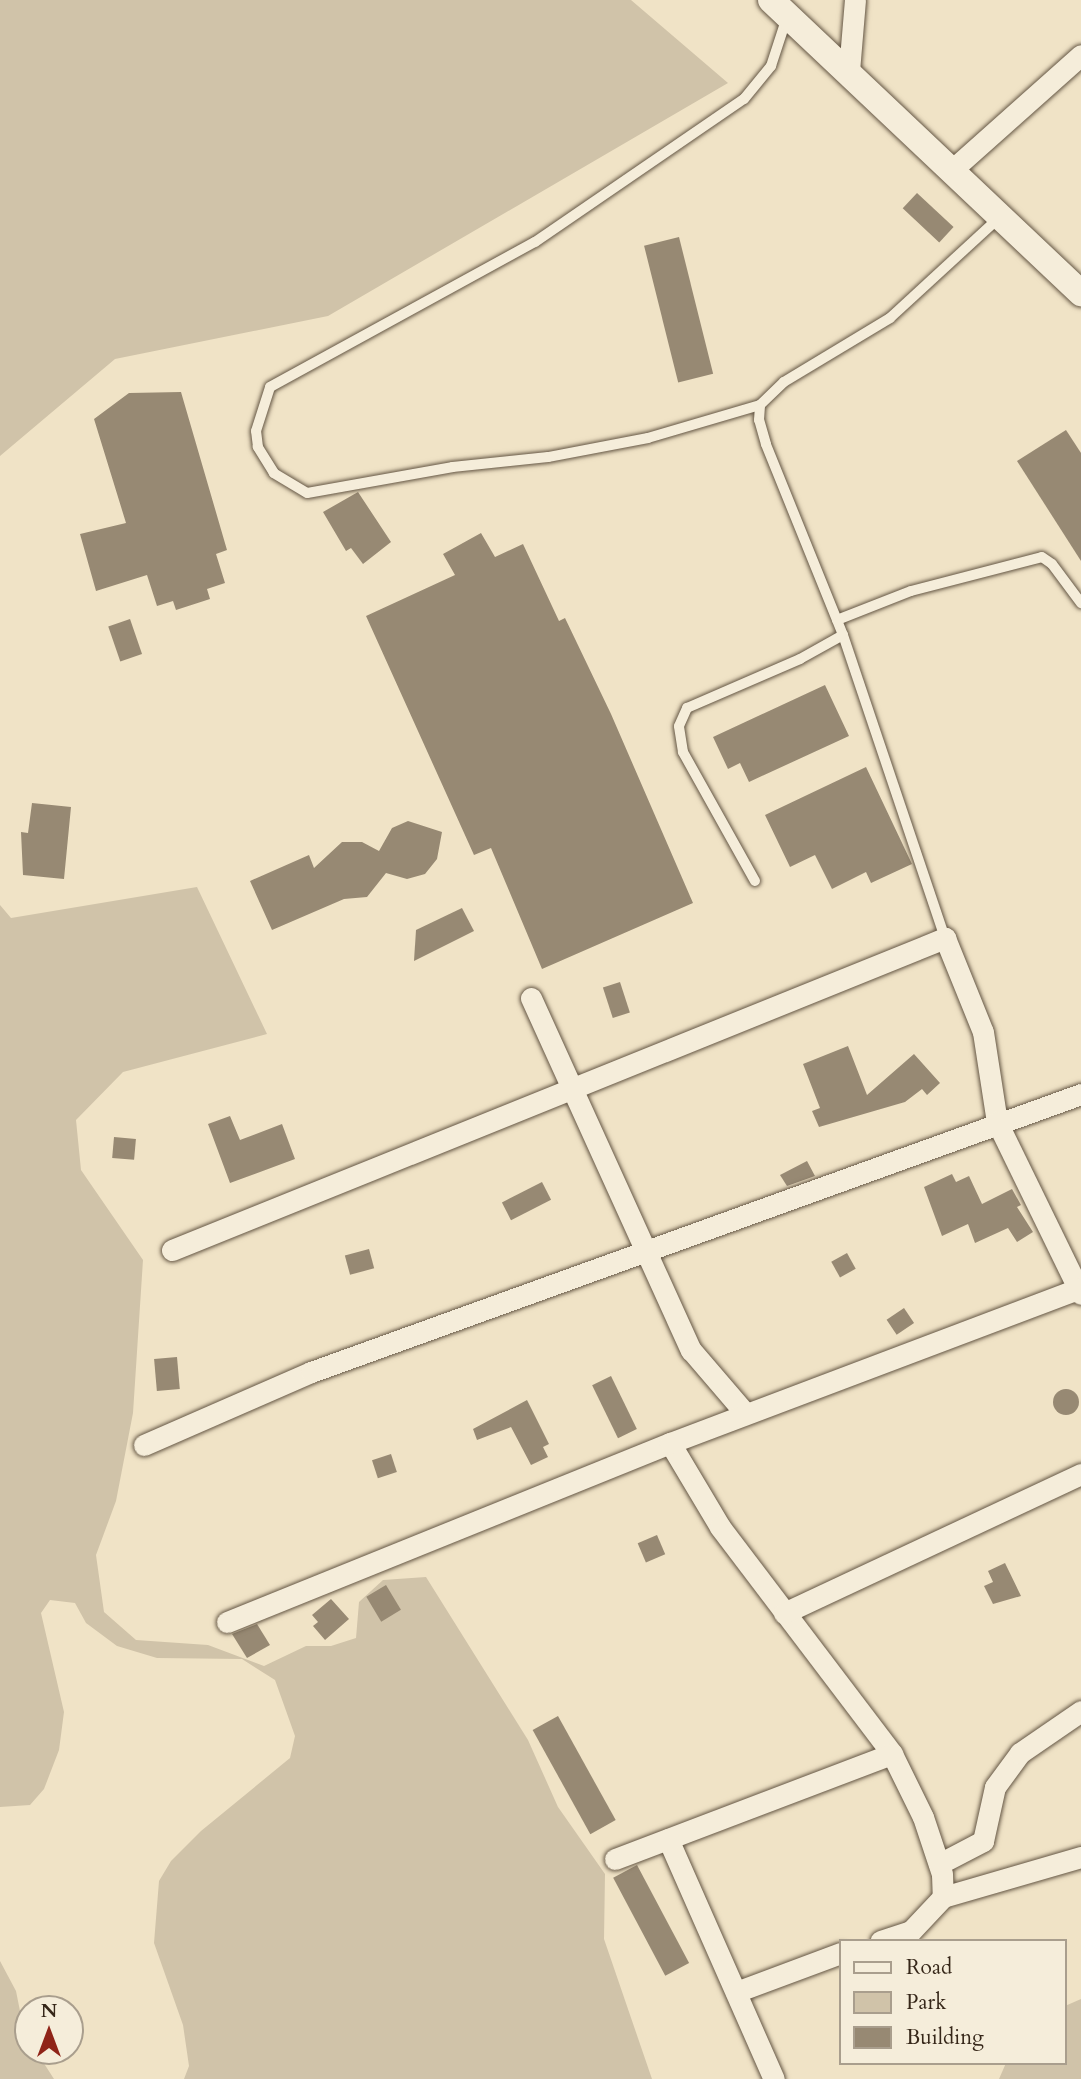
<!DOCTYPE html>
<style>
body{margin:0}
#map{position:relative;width:1081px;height:2079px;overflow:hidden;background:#f0e3c6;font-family:Cardo,serif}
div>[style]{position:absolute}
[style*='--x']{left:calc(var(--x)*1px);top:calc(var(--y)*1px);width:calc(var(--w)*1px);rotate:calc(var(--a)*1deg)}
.green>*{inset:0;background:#d0c3a9}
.building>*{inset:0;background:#978973;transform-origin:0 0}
.round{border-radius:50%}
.roads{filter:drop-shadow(0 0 2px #645644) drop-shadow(0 0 2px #645644)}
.service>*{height:10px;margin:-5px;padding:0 5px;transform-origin:5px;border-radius:5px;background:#f5edda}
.minor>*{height:21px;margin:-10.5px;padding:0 10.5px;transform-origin:10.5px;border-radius:10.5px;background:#f5edda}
.tertiary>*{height:26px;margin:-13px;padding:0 13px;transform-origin:13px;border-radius:13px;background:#f5edda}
span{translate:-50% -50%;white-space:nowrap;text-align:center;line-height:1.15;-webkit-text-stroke:5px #f5edda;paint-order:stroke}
.legend{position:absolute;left:839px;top:1939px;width:228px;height:126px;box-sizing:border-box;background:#f5edda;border:2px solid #a99e8d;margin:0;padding:9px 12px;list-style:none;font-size:21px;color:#362719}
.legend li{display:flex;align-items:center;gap:14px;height:35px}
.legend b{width:35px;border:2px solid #a99e8d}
.north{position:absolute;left:14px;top:1995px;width:70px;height:70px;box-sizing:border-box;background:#f5edda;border:2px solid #a99e8d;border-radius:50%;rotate:0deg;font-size:19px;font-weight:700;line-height:28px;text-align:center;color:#362719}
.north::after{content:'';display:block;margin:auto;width:24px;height:32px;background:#8f2418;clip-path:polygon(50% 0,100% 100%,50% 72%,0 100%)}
</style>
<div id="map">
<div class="green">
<i style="clip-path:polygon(0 0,631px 0,728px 83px,328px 316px,115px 359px,0 456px)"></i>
<i style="clip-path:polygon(197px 887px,267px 1034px,123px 1072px,76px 1120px,81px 1170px,143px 1260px,133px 1413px,116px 1501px,96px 1555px,104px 1612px,136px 1640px,208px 1645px,264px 1666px,306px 1646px,331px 1646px,356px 1638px,359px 1602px,383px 1580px,426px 1577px,528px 1740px,558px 1807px,605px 1874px,604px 1939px,652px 2079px,184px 2079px,189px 2066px,183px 2025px,154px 1943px,159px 1881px,171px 1861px,201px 1831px,290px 1758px,295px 1736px,275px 1680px,242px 1659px,157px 1658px,117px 1646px,86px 1623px,75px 1603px,50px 1600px,41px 1613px,64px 1712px,59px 1750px,44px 1789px,30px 1805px,0 1807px,0 905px,11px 918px)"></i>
<i style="clip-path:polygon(0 1961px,16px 1991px,28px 2051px,36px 2051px,54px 2079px,0 2079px)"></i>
<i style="clip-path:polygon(1081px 1999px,1081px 2079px,999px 2079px,1006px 2063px,1065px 2063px,1065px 2006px)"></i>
</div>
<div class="building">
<i style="left:917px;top:193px;width:50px;height:21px;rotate:43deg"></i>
<i style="left:679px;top:237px;width:141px;height:36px;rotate:76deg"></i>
<i style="clip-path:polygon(181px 392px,227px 550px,216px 554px,225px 583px,207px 589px,210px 599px,176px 610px,173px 601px,157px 606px,147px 575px,96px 591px,80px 534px,126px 523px,94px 419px,129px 393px)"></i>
<i style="clip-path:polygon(1066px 430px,1081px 453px,1081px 561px,1017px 461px)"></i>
<i style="clip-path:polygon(358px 492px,391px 542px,363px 564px,351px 548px,346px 551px,323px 512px)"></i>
<i style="clip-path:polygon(481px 533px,495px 557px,523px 544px,559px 621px,565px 618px,611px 714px,693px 903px,542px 969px,491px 848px,474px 855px,366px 616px,455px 575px,443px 554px)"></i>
<i style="left:130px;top:619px;width:37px;height:23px;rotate:71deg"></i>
<i style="clip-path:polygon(825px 685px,849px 736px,749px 782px,740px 763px,728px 769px,713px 737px)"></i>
<i style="clip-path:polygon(866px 767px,912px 864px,871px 883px,866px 872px,832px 889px,815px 855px,790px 867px,765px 815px)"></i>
<i style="clip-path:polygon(32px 803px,71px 807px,64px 879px,23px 875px,21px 832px,28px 833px)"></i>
<i style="clip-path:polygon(408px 821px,442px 832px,437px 859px,425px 874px,407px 879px,386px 873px,367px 897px,344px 899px,272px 930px,250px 881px,309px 855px,314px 868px,342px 842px,362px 842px,379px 851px,392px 828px)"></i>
<i style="clip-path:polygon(462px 908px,474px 931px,414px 961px,416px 930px)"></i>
<i style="left:620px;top:982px;width:32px;height:18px;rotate:72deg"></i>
<i style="clip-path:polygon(848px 1046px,867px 1095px,914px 1054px,940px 1083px,927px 1095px,922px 1089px,905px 1102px,819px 1127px,812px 1111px,820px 1108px,803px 1064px)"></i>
<i style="clip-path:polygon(230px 1116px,240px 1140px,282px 1124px,295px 1159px,230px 1183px,208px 1124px)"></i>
<i style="left:114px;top:1137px;width:22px;height:21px;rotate:5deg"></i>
<i style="clip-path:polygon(807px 1161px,815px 1176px,787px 1186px,780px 1175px)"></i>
<i style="clip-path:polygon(952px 1174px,956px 1182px,969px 1176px,982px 1204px,1012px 1189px,1021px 1205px,1017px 1207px,1033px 1232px,1017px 1242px,1008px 1228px,975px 1243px,968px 1224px,942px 1236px,924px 1187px)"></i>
<i style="left:542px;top:1182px;width:20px;height:45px;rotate:63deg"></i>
<i style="left:369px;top:1249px;width:20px;height:25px;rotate:75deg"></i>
<i style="left:847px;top:1253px;width:18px;height:18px;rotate:61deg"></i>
<i style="left:904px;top:1308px;width:18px;height:21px;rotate:56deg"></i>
<i style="left:177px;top:1357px;width:32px;height:23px;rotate:85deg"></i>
<i style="left:611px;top:1376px;width:59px;height:21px;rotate:64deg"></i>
<i class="round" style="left:1053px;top:1389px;width:26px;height:26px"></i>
<i style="clip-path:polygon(527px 1400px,549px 1444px,543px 1447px,548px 1457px,531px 1465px,511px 1427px,477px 1440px,473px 1429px)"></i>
<i style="left:391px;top:1454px;width:19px;height:20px;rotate:72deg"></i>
<i style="left:657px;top:1535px;width:21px;height:21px;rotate:67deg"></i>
<i style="clip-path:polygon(1005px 1563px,1021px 1596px,993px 1604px,984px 1586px,993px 1582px,988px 1571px)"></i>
<i style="left:386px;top:1585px;width:29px;height:23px;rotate:59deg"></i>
<i style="clip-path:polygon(331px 1599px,349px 1619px,325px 1640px,313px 1626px,318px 1622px,312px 1615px)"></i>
<i style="clip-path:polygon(257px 1624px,270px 1645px,247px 1658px,232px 1634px)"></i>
<i style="left:558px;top:1716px;width:119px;height:29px;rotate:61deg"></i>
<i style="left:637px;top:1865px;width:111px;height:27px;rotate:62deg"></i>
</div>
<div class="roads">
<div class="service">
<i style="--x:760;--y:405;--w:117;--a:163.6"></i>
<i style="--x:648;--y:438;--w:102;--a:169.2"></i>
<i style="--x:548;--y:457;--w:96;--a:174"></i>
<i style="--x:453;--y:467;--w:148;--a:169.9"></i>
<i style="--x:307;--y:493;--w:39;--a:-149"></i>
<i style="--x:274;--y:473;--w:31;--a:-122"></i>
<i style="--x:258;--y:447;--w:16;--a:-97"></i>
<i style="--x:256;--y:431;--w:46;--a:-72.3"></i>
<i style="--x:270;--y:387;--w:302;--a:-28.7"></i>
<i style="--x:535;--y:242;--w:253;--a:-34.4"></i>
<i style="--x:744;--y:99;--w:43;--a:-50.7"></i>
<i style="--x:771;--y:66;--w:52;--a:-71.9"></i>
<i style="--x:837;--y:620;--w:79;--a:-21.4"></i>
<i style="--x:911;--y:591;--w:135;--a:-14.5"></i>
<i style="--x:1042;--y:557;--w:12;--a:35"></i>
<i style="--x:1052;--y:564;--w:49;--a:53.4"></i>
<i style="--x:843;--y:635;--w:320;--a:71.4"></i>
<i style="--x:755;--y:881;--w:148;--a:-119.2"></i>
<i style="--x:683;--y:752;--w:26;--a:-99"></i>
<i style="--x:679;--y:726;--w:20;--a:-66"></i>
<i style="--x:687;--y:708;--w:123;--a:-23.4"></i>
<i style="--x:800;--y:659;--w:49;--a:-29.2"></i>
<i style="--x:843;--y:635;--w:206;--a:-112"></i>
<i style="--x:766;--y:444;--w:25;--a:-106"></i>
<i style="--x:759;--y:420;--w:15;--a:-86"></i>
<i style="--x:760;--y:405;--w:33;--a:-44"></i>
<i style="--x:784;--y:382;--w:124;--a:-31.1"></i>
<i style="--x:890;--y:318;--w:149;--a:-42.6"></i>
</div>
<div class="minor">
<i style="--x:849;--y:71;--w:71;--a:-85.2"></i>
<i style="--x:953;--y:169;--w:171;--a:-41.7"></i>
<i style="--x:531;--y:998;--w:387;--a:65.6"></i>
<i style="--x:691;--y:1350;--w:83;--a:49.4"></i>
<i style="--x:172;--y:1250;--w:834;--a:-21.98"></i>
<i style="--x:945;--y:938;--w:101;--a:68"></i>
<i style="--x:983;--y:1032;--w:91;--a:81.2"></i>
<i style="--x:997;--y:1122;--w:191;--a:64"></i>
<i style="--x:670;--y:1443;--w:98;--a:59.2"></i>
<i style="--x:720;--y:1527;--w:285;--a:52.8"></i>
<i style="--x:892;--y:1754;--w:70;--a:63.8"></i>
<i style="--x:923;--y:1817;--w:60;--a:71.6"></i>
<i style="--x:942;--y:1874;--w:23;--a:88"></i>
<i style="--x:943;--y:1897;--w:47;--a:133.3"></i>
<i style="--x:911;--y:1931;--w:32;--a:162"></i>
<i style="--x:144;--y:1445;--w:182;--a:-23.6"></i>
<i style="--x:311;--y:1372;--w:819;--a:-19.85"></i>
<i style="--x:784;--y:1613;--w:328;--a:-25.1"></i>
<i style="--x:227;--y:1622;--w:478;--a:-22"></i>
<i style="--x:670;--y:1443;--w:439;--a:-20.7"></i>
<i style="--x:668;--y:1839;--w:262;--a:66.2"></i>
<i style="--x:615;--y:1859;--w:296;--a:-20.8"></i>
<i style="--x:939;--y:1864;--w:50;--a:-27.6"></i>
<i style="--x:983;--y:1841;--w:55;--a:-77.5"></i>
<i style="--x:995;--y:1787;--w:42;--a:-53.7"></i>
<i style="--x:1020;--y:1753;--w:74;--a:-34.5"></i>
<i style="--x:943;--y:1897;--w:144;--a:-16.2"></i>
<i style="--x:736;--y:1992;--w:112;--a:-20.4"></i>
</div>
<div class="tertiary">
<i style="--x:771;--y:0;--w:427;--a:43.4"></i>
</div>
</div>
<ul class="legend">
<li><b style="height:9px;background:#f5edda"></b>Road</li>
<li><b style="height:19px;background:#d0c3a9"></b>Park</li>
<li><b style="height:19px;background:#978973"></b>Building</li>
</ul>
<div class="north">N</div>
</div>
